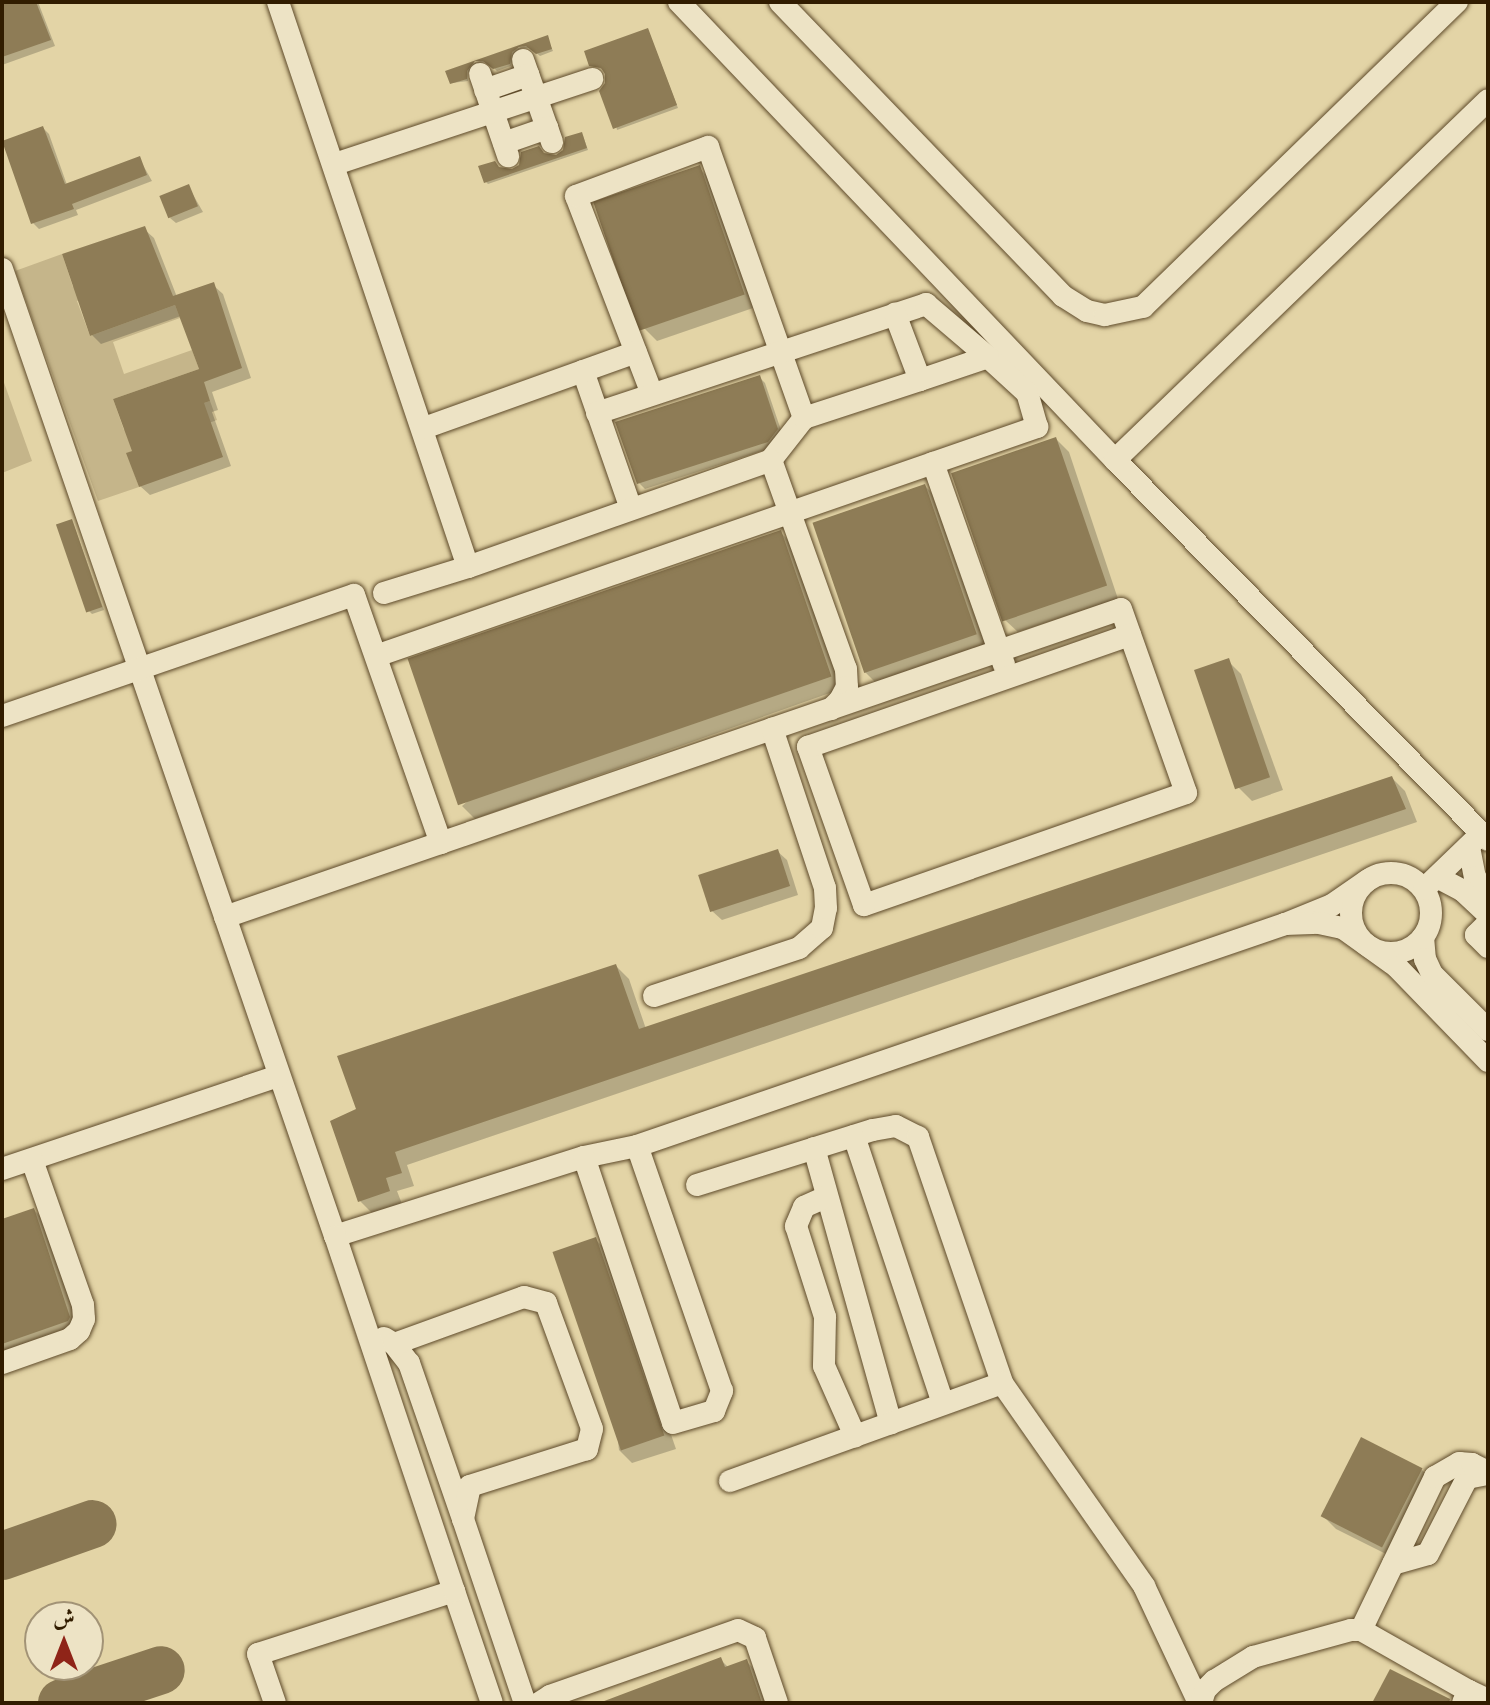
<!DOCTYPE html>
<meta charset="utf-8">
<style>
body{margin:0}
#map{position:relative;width:1490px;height:1705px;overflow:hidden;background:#e3d4a6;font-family:"IM FELL DW Pica",Amiri,serif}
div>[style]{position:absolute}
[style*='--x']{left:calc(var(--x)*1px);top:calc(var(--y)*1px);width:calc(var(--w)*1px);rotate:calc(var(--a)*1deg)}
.green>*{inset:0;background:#c5b58a}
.shadow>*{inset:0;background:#0003}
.taxiway>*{height:48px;margin:-24px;padding:0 24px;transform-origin:24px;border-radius:24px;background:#8a7853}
.building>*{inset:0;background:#8e7c56;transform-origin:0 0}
.roads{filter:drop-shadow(0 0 2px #5e4a2a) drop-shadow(0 0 2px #5e4a2a)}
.minor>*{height:22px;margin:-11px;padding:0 11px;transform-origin:11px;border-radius:11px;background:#ede3c5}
.minor>.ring{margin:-11px;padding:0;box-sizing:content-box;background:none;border:22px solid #ede3c5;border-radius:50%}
span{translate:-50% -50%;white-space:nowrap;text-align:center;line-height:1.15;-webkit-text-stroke:6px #ede3c5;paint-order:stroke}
.frame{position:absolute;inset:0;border:4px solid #311c00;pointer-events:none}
.north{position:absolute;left:24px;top:1601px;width:80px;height:80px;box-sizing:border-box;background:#ede3c5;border:2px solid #a29376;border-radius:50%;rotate:0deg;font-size:22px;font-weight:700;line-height:32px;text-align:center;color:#311c00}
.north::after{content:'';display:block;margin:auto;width:28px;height:36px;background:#8f2418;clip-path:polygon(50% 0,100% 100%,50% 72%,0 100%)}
</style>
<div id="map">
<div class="green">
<i style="clip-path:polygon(62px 254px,73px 287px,162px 270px,77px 301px,90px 336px,175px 305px,180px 318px,113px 342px,124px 374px,192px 350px,199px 369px,113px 399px,124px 430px,210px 401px,217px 420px,127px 453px,139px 487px,98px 501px,15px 271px)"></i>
<i style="clip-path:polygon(2px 377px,32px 461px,2px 473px)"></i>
</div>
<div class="shadow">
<i style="clip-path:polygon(2px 2px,38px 2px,55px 46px,2px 65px)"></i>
<i style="clip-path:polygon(648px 30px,678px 108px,617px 130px,604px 70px,591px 64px)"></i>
<i style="clip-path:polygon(547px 38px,553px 51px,540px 56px,531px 48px,522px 48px,514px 54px,511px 66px,497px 71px,488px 62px,477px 63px,468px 73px,468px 81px,452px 83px,448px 72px)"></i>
<i style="clip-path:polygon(43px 128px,49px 134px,67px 185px,139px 158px,152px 181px,76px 210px,78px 215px,39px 229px,33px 223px)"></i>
<i style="clip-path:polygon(583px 136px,588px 150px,488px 184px,486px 182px,499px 169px,512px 172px,544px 155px,556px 157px)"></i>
<i style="clip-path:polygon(699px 168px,712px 181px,756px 307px,657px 341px,644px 328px)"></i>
<i style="clip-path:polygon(188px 186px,203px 212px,176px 223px,170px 218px)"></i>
<i style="clip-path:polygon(144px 229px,154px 238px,177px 297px,213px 285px,223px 294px,251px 378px,212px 392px,218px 410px,212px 412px,231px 466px,150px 495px,140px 486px,134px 452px,201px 370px,181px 316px,101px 344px,92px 335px)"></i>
<i style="clip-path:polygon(759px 377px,765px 383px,783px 436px,774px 447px,645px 489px,639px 483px)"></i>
<i style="clip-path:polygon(1056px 439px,1069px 452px,1118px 599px,1018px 632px,1005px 620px)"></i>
<i style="clip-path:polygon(925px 486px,938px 499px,988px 647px,877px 684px,864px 671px)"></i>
<i style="clip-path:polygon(73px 523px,104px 610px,92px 614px,89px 611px)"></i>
<i style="clip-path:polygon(781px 533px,794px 546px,844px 688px,475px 819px,462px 806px)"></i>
<i style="clip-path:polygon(1228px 661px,1241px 674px,1283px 790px,1252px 801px,1239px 788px)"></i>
<i style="clip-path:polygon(1392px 778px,1405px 791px,1417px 822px,407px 1165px,414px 1186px,397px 1191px,402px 1204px,373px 1214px,360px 1201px,358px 1110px,616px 966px,629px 979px,646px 1029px)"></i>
<i style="clip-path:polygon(777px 851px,787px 860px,798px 895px,722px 920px,712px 911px)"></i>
<i style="clip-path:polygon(34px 1210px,47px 1223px,80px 1334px,2px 1361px,2px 1221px)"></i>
<i style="clip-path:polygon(595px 1239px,608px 1252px,676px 1449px,632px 1463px,619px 1450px)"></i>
<i style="clip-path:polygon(1362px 1440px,1422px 1470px,1435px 1483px,1396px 1559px,1336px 1529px,1323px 1516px)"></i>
<i style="clip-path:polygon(720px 1659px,729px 1668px,746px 1661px,759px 1674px,770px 1703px,620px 1703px)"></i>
</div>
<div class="taxiway">
<i style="--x:2;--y:1556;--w:96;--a:-19.4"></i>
<i style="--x:62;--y:1703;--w:104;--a:-18.4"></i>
</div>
<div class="building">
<i style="clip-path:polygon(2px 2px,36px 2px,51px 40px,2px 57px)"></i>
<i style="clip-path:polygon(648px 28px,677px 105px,613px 129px,599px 91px,605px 83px,605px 74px,601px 68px,589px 66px,584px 51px)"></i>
<i style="clip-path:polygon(548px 35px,552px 49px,536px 54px,526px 46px,519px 47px,512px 52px,510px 64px,493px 69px,483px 61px,475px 61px,467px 71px,467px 79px,450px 84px,445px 71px)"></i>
<i style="clip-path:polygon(43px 126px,65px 184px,140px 156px,147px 175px,72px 204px,74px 209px,31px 224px,2px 141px)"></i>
<i style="clip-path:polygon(582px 132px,587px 148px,484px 183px,478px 166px,495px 161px,499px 167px,512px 169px,519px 165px,521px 152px,539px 146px,544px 153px,556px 155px,563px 150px,565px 137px)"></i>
<i style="left:700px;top:165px;width:137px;height:113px;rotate:71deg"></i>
<i style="left:189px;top:184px;width:24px;height:32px;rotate:68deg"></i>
<i style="clip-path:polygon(145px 226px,173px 296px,214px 282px,242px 368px,204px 382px,210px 401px,204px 403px,223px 457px,139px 487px,126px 453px,132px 451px,113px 399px,199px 369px,175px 305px,90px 336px,62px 254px)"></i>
<i style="clip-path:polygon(760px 375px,778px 429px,768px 442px,637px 484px,615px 422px)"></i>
<i style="left:1056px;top:437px;width:157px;height:111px;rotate:71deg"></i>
<i style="left:925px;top:484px;width:159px;height:119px;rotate:71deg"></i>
<i style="left:72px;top:519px;width:93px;height:17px;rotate:71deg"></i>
<i style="left:781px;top:530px;width:155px;height:395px;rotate:71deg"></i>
<i style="left:1229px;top:658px;width:126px;height:37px;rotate:71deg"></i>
<i style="clip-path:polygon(1392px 776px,1406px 809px,395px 1152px,402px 1173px,386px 1178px,390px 1191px,358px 1202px,330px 1121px,356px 1109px,337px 1056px,616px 964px,639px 1029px)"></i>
<i style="left:778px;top:849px;width:39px;height:84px;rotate:72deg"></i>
<i style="clip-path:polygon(34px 1208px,70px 1317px,68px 1321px,2px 1344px,2px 1219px)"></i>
<i style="left:596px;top:1237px;width:210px;height:46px;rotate:71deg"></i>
<i style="left:1361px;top:1437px;width:69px;height:89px;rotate:27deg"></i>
<i style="clip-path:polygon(721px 1657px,725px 1667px,747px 1659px,762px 1703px,599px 1703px)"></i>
<i style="clip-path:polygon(1390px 1669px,1450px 1699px,1449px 1703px,1372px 1703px)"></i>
</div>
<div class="roads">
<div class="minor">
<i style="--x:278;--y:2;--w:596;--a:71.41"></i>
<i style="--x:468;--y:567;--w:88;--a:162.8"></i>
<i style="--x:679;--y:2;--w:632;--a:46.41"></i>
<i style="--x:1115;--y:460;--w:532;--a:45.53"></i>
<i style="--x:780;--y:2;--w:408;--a:46.1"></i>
<i style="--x:1063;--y:296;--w:28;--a:32"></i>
<i style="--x:1087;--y:311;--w:18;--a:13"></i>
<i style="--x:1105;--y:315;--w:39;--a:-12"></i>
<i style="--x:1143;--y:307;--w:438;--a:-44.2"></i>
<i style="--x:523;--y:60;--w:87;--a:70.5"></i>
<i style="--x:480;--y:74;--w:87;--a:71.1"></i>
<i style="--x:485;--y:90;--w:46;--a:-19.2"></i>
<i style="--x:504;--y:143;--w:46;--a:-19.2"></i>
<i style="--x:335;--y:164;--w:271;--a:-18.3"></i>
<i style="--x:2;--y:269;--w:1023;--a:71"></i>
<i style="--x:335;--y:1236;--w:261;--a:-17.6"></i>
<i style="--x:584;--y:1157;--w:54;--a:-11.7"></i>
<i style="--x:637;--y:1146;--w:685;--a:-18.91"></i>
<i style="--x:583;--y:371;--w:146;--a:70.8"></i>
<i style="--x:652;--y:394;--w:212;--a:-111"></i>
<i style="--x:576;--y:196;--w:141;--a:-20.4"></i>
<i style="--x:708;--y:147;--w:288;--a:70.5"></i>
<i style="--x:804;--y:418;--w:53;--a:128.2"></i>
<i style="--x:771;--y:460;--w:222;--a:70.3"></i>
<i style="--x:846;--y:669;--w:18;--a:87"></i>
<i style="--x:847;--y:687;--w:15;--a:118"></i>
<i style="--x:840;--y:700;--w:13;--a:135"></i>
<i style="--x:597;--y:413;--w:347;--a:-18.3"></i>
<i style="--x:926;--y:304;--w:82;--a:40.5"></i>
<i style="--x:804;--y:418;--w:122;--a:-18.1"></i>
<i style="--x:920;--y:380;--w:71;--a:-110.7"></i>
<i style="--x:424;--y:428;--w:225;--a:-19.7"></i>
<i style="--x:1115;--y:460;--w:518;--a:-43.98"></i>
<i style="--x:933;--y:463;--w:214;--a:70.6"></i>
<i style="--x:468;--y:567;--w:321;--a:-19.4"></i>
<i style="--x:376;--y:656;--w:700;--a:-19.11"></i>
<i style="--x:1037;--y:427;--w:35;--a:-106"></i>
<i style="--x:1027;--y:393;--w:53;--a:-137.3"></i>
<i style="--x:988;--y:357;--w:72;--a:161.3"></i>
<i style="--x:2;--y:716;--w:372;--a:-19"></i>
<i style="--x:354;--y:595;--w:263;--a:70.7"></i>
<i style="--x:1469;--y:847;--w:31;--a:79"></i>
<i style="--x:1475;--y:877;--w:26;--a:59"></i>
<i class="ring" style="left:1351px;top:873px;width:58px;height:58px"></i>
<i style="--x:1437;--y:877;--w:30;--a:28"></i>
<i style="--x:1463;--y:891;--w:34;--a:43"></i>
<i style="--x:1368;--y:880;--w:44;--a:145.2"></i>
<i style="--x:1332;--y:905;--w:51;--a:158"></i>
<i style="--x:1285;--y:924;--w:34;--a:-2"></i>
<i style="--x:1319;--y:923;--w:25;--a:12"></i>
<i style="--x:1343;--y:928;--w:67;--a:35.8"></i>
<i style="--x:1397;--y:967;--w:131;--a:45.9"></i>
<i style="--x:1424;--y:889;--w:78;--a:-44"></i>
<i style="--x:225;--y:917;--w:947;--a:-18.97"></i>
<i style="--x:1121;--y:609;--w:195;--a:70.5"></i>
<i style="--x:1186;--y:793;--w:341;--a:160.8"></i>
<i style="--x:864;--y:905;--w:168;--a:-109.5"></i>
<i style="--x:808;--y:747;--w:341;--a:-19.2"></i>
<i style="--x:1488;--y:923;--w:17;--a:135"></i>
<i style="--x:1476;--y:935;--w:17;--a:45"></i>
<i style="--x:1423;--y:937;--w:22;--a:85"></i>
<i style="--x:1425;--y:959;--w:17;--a:65"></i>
<i style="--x:1432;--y:974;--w:79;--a:45"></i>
<i style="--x:654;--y:996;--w:153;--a:-18.3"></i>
<i style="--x:799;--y:948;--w:30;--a:-41"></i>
<i style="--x:822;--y:928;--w:20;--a:-79"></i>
<i style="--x:826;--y:908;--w:20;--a:-93"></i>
<i style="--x:825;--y:888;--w:168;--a:-108.4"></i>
<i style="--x:854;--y:1136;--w:282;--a:71.6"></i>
<i style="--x:814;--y:1148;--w:286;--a:74.4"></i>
<i style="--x:584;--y:1157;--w:280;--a:71.5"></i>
<i style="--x:673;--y:1423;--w:43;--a:-16.3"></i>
<i style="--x:714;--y:1411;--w:22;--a:-68"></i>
<i style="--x:722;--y:1391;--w:259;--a:-109.1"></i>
<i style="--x:2;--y:1169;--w:291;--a:-18.6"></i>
<i style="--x:697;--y:1185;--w:184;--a:-17.4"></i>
<i style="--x:873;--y:1130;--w:23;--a:-10"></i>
<i style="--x:896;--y:1126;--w:25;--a:27"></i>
<i style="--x:918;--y:1137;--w:260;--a:71.1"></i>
<i style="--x:1002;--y:1383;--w:248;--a:55"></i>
<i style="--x:1144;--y:1586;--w:129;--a:64.8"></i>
<i style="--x:826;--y:1197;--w:24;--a:156"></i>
<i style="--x:804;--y:1207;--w:21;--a:113"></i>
<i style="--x:796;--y:1226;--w:96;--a:72.3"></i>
<i style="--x:825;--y:1317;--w:49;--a:91.2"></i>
<i style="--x:824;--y:1366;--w:77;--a:66.1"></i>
<i style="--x:384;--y:1338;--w:12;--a:31"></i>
<i style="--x:394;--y:1344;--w:24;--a:52"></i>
<i style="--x:409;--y:1363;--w:162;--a:70.9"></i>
<i style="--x:394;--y:1344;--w:138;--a:-19.9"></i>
<i style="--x:524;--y:1297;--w:23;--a:15"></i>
<i style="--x:546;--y:1303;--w:134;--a:69.9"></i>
<i style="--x:592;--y:1429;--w:21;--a:104"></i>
<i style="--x:587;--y:1449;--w:123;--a:162.5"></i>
<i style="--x:470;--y:1486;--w:34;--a:102"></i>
<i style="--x:463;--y:1519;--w:194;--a:71.4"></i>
<i style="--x:2;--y:1363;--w:72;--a:-19.4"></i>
<i style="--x:70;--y:1339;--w:12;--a:-42"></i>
<i style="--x:79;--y:1331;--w:13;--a:-67"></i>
<i style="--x:84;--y:1319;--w:14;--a:-94"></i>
<i style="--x:83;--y:1305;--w:154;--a:-109.4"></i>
<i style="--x:730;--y:1481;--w:289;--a:-19.8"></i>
<i style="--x:1393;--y:1564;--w:36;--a:-16"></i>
<i style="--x:1428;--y:1554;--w:85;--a:-62.8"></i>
<i style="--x:1467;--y:1478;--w:21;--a:-11"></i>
<i style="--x:454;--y:1591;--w:118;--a:71.3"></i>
<i style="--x:1361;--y:1630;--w:170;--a:-64.2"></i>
<i style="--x:1435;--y:1477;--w:28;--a:-30"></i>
<i style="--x:1459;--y:1463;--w:13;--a:4"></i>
<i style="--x:1472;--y:1464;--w:18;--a:27"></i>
<i style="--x:1469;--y:1691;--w:21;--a:25"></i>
<i style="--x:275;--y:1703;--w:52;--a:-109.1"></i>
<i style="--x:258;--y:1654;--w:206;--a:-17.8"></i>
<i style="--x:454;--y:1591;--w:374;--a:-108.5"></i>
<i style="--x:539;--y:1703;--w:13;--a:-32"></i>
<i style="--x:550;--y:1696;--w:199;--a:-19.3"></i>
<i style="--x:738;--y:1630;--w:19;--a:25"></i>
<i style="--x:755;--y:1638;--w:69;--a:71.3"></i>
<i style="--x:1201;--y:1703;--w:14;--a:-73"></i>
<i style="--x:1205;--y:1690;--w:13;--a:-45"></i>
<i style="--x:1214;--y:1681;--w:46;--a:-31.6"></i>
<i style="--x:1253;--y:1657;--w:102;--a:-15.4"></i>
<i style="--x:1351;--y:1630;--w:10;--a:0"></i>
<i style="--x:1361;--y:1630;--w:124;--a:29.5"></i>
<i style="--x:1469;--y:1691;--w:13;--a:117"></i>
</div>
</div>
<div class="frame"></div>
<div class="north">ش</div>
</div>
